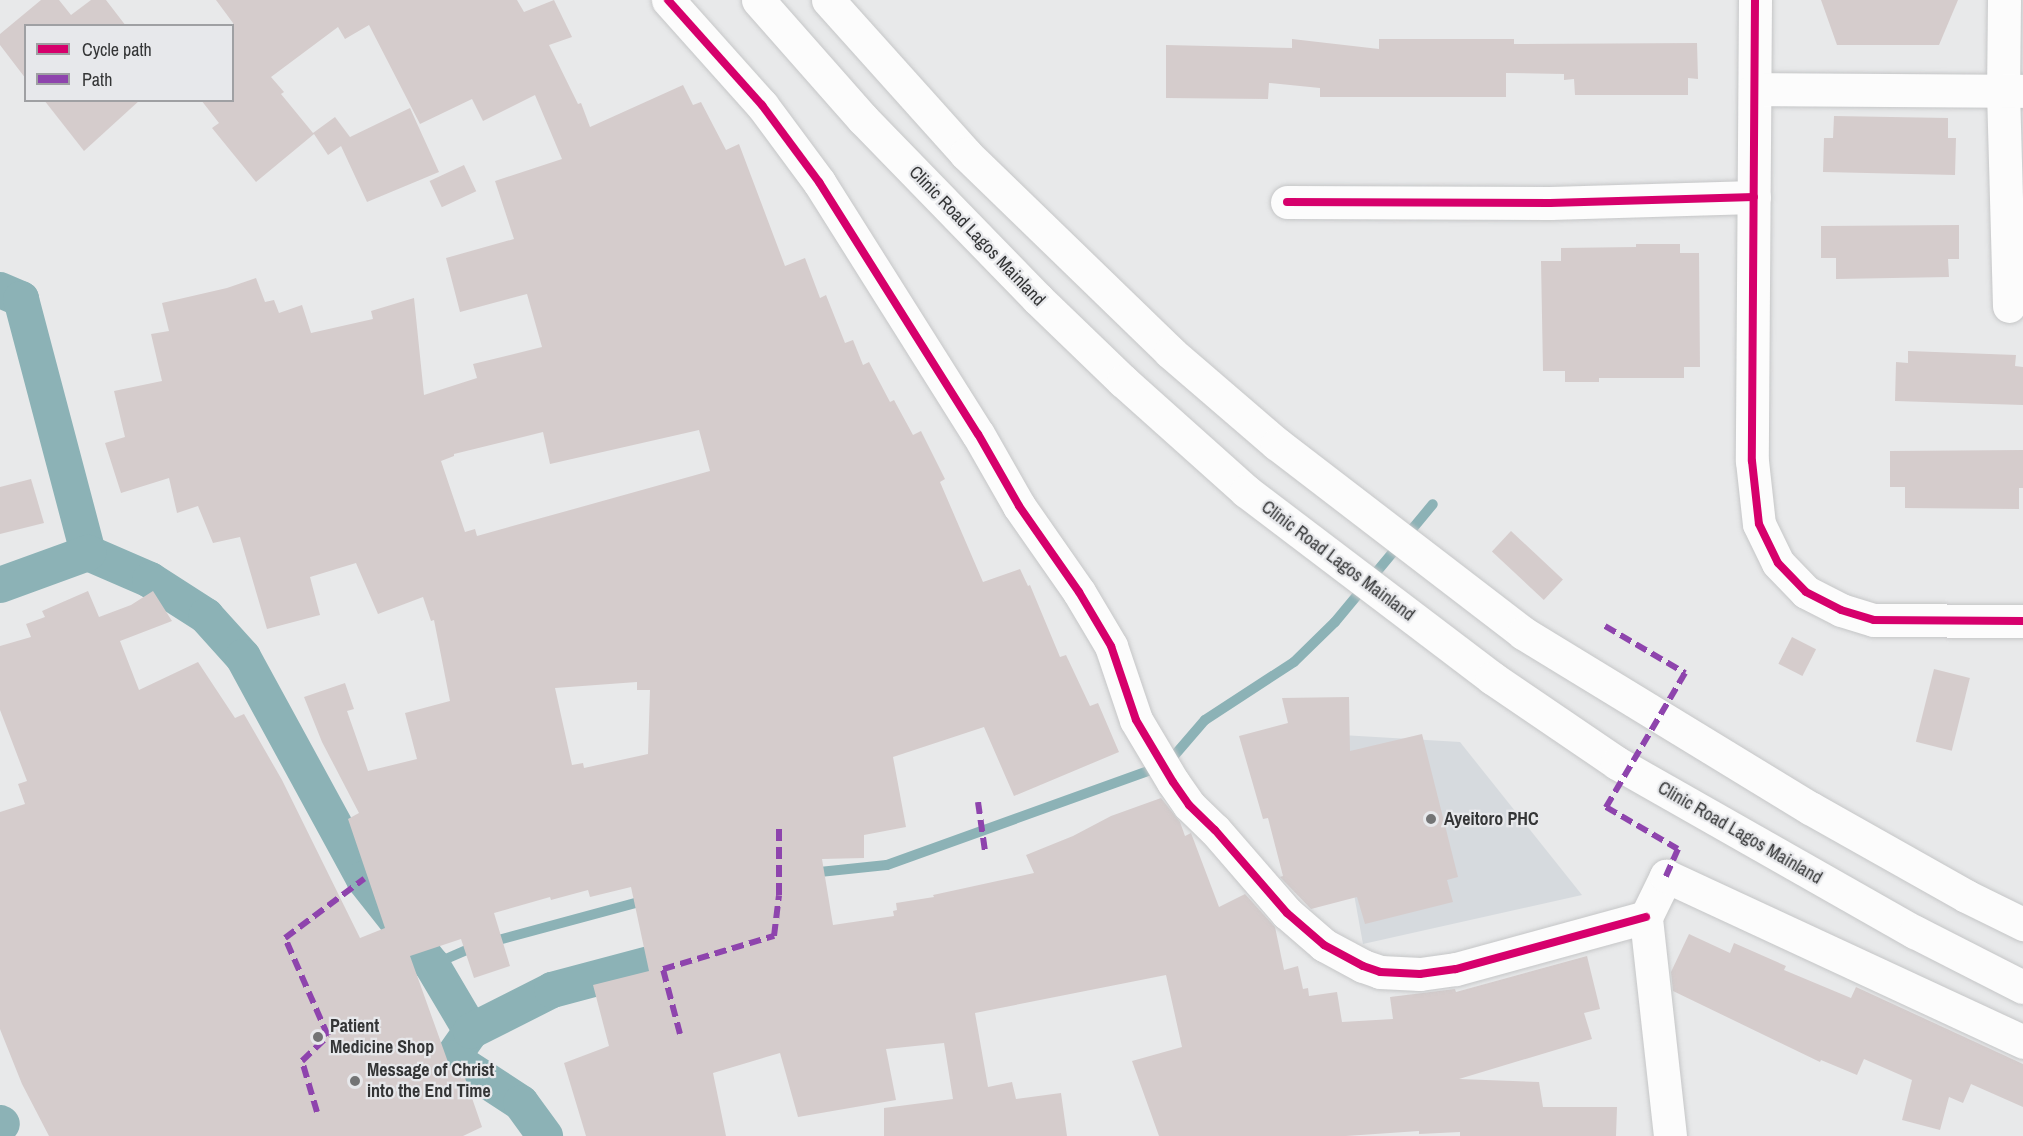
<!DOCTYPE html>
<style>
body{margin:0}
#map{position:relative;width:2023px;height:1136px;overflow:hidden;background:#e8e9ea;font-family:"Archivo Narrow",sans-serif}
div>[style]{position:absolute}
[style*='--x']{left:calc(var(--x)*1px);top:calc(var(--y)*1px);width:calc(var(--w)*1px);rotate:calc(var(--a)*1deg)}
.built>*{inset:0;background:#d6dade}
.stream>*{height:10px;margin:-5px;padding:0 5px;transform-origin:5px;border-radius:5px;background:#8cb2b6}
.canal>*{height:36px;margin:-18px;padding:0 18px;transform-origin:18px;border-radius:18px;background:#8cb2b6}
.building>*{inset:0;background:#d5cccc;transform-origin:0 0}
.roads{filter:drop-shadow(0 0 2px #c5c6c7) drop-shadow(0 0 2px #c5c6c7)}
.minor>*{height:33px;margin:-16.5px;padding:0 16.5px;transform-origin:16.5px;border-radius:16.5px;background:#fcfcfc}
.primary>*{height:33px;margin:-16.5px;padding:0 16.5px;transform-origin:16.5px;border-radius:16.5px;background:#fcfcfc}
.quiet>*{height:6px;margin-top:-3px;transform-origin:0;background:repeating-linear-gradient(90deg,#8e44ad 0 12px,transparent 0 18px)}
.cycleway>*{height:8px;margin:-4px;padding:0 4px;transform-origin:4px;border-radius:4px;background:#d6006c}
.dots>*{width:16px;height:16px;translate:-50% -50%;box-sizing:border-box;border:3px solid #e7e8eb;border-radius:50%}
span{translate:-50% -50%;white-space:nowrap;text-align:center;line-height:1.15;-webkit-text-stroke:4.5px #e7e8eb;paint-order:stroke}
.street-label{font-size:18px;color:#343536}
.poi-label{font-size:18px;color:#343536;font-weight:700}
.left{translate:0 -50%;text-align:left}
.legend{position:absolute;left:24px;top:24px;width:210px;height:78px;box-sizing:border-box;background:#e7e8eb;border:2px solid #9fa0a3;margin:0;padding:8px 10px;list-style:none;font-size:18px;color:#343536}
.legend li{display:flex;align-items:center;gap:12px;height:30px}
.legend b{width:30px;border:2px solid #9fa0a3}
</style>
<div id="map">
<div class="built">
<i style="clip-path:polygon(1325px 734px,1460px 742px,1582px 895px,1363px 944px)"></i>
</div>
<div class="stream">
<i style="--x:810;--y:873;--w:77;--a:-5.9"></i>
<i style="--x:887;--y:865;--w:298;--a:-19.8"></i>
<i style="--x:1167;--y:764;--w:58;--a:-49.2"></i>
<i style="--x:1205;--y:720;--w:106;--a:-33.1"></i>
<i style="--x:1294;--y:662;--w:57;--a:-44.3"></i>
<i style="--x:1335;--y:622;--w:153;--a:-50.3"></i>
<i style="--x:432;--y:965;--w:48;--a:-23.4"></i>
<i style="--x:476;--y:946;--w:177;--a:-15.1"></i>
</div>
<div class="canal">
<i style="--x:0;--y:290;--w:23;--a:23"></i>
<i style="--x:21;--y:299;--w:263;--a:75.2"></i>
<i style="--x:88;--y:553;--w:68;--a:23.5"></i>
<i style="--x:150;--y:580;--w:67;--a:32.7"></i>
<i style="--x:206;--y:616;--w:55;--a:47.9"></i>
<i style="--x:243;--y:657;--w:253;--a:61.4"></i>
<i style="--x:364;--y:879;--w:110;--a:51.7"></i>
<i style="--x:432;--y:965;--w:77;--a:59.4"></i>
<i style="--x:471;--y:1031;--w:33;--a:125"></i>
<i style="--x:452;--y:1058;--w:82;--a:33.1"></i>
<i style="--x:521;--y:1103;--w:41;--a:54"></i>
<i style="--x:0;--y:585;--w:94;--a:-20"></i>
<i style="--x:471;--y:1031;--w:91;--a:-26.8"></i>
<i style="--x:552;--y:990;--w:144;--a:-14.9"></i>
<i style="--x:0;--y:1123;--w:2;--a:27"></i>
</div>
<div class="building">
<i style="clip-path:polygon(41px 0,59px 0,71px 15px,91px 0,106px 0,126px 26px,26px 26px,26px 79px,0 45px,0 34px)"></i>
<i style="clip-path:polygon(evenodd,216px 0,517px 0,524px 12px,554px 0,572px 37px,549px 45px,578px 104px,581px 103px,590px 127px,683px 85px,693px 105px,701px 102px,726px 150px,739px 144px,785px 266px,805px 258px,820px 298px,826px 295px,845px 343px,853px 340px,863px 365px,869px 362px,890px 402px,894px 400px,913px 435px,921px 431px,945px 479px,940px 482px,983px 582px,1020px 569px,1028px 586px,1030px 585px,1060px 657px,1066px 655px,1090px 706px,1098px 703px,1119px 752px,1014px 796px,984px 727px,893px 757px,906px 827px,864px 835px,864px 858px,822px 859px,833px 925px,894px 916px,893px 911px,897px 910px,896px 903px,934px 897px,933px 895px,1034px 873px,1026px 855px,1073px 836px,1111px 816px,1161px 798px,1180px 822px,1185px 836px,1191px 833px,1219px 907px,1245px 894px,1275px 927px,1284px 970px,1298px 966px,1303px 989px,1308px 988px,1309px 996px,1337px 992px,1342px 1022px,1393px 1019px,1390px 997px,1455px 989px,1456px 992px,1587px 956px,1600px 1009px,1584px 1013px,1592px 1039px,1459px 1079px,1539px 1082px,1543px 1107px,1617px 1107px,1616px 1136px,1460px 1136px,1460px 1132px,1419px 1134px,1419px 1131px,1346px 1136px,1159px 1136px,1132px 1061px,1182px 1047px,1166px 975px,975px 1013px,988px 1087px,1012px 1082px,1016px 1099px,1061px 1093px,1067px 1136px,884px 1136px,884px 1108px,953px 1099px,944px 1043px,886px 1049px,896px 1100px,798px 1117px,780px 1053px,713px 1073px,726px 1136px,586px 1136px,564px 1063px,609px 1046px,593px 985px,649px 971px,631px 887px,590px 897px,588px 890px,551px 900px,550px 897px,494px 913px,510px 966px,474px 978px,461px 939px,410px 956px,453px 1076px,463px 1072px,482px 1127px,463px 1136px,49px 1136px,22px 1084px,0 1029px,0 812px,25px 804px,18px 784px,27px 781px,0 710px,0 646px,31px 637px,26px 624px,45px 617px,42px 611px,88px 591px,99px 617px,131px 605px,153px 591px,172px 621px,120px 641px,139px 690px,198px 662px,235px 718px,244px 714px,282px 780px,360px 938px,385px 928px,348px 819px,359px 813px,322px 742px,304px 697px,345px 683px,354px 709px,347px 711px,368px 771px,417px 759px,405px 713px,450px 701px,434px 620px,431px 621px,423px 597px,378px 614px,356px 563px,310px 577px,320px 615px,267px 629px,240px 537px,213px 543px,198px 506px,177px 513px,169px 478px,121px 493px,105px 443px,125px 437px,114px 391px,162px 381px,151px 334px,169px 331px,162px 303px,227px 288px,256px 278px,265px 302px,274px 300px,279px 313px,302px 305px,311px 333px,373px 319px,371px 311px,414px 298px,424px 395px,477px 378px,473px 364px,542px 347px,527px 294px,460px 312px,446px 258px,514px 239px,495px 181px,562px 159px,535px 95px,483px 121px,472px 99px,420px 124px,369px 25px,345px 39px,338px 27px,271px 77px,284px 92px,281px 94px,313px 133px,335px 117px,350px 137px,410px 108px,439px 172px,367px 202px,341px 146px,328px 155px,314px 134px,256px 182px,212px 128px,219px 123px,201px 100px,232px 100px,233px 23px,216px 0,699px 430px,710px 471px,477px 536px,475px 529px,465px 532px,441px 461px,454px 456px,454px 454px,543px 432px,550px 464px,699px 430px,216px 0,637px 682px,637px 690px,650px 690px,648px 754px,584px 768px,583px 763px,572px 765px,555px 688px,637px 682px)"></i>
<i style="clip-path:polygon(1821px 0,1958px 0,1939px 45px,1837px 45px)"></i>
<i style="clip-path:polygon(1292px 39px,1379px 49px,1379px 39px,1514px 39px,1514px 44px,1697px 43px,1698px 79px,1688px 78px,1688px 95px,1575px 95px,1574px 79px,1564px 80px,1564px 74px,1506px 73px,1506px 97px,1320px 97px,1320px 88px,1269px 83px,1268px 99px,1166px 98px,1166px 45px,1292px 48px)"></i>
<i style="clip-path:polygon(44px 100px,140px 100px,84px 151px)"></i>
<i style="clip-path:polygon(1834px 116px,1948px 118px,1948px 138px,1956px 138px,1955px 175px,1823px 172px,1824px 138px,1833px 138px)"></i>
<i style="left:464px;top:165px;width:29px;height:38px;rotate:65deg"></i>
<i style="clip-path:polygon(1959px 225px,1959px 259px,1948px 259px,1949px 277px,1836px 279px,1836px 258px,1821px 258px,1821px 226px)"></i>
<i style="clip-path:polygon(1636px 244px,1680px 244px,1680px 253px,1699px 253px,1700px 367px,1684px 367px,1684px 378px,1599px 378px,1599px 382px,1565px 382px,1565px 371px,1543px 371px,1541px 261px,1561px 261px,1561px 248px,1636px 247px)"></i>
<i style="clip-path:polygon(1908px 351px,2016px 355px,2015px 366px,2023px 367px,2023px 405px,1895px 401px,1896px 362px,1908px 363px)"></i>
<i style="clip-path:polygon(2023px 450px,2023px 488px,2019px 488px,2019px 509px,1905px 508px,1905px 487px,1890px 487px,1890px 451px)"></i>
<i style="clip-path:polygon(31px 479px,44px 523px,0 534px,0 487px)"></i>
<i style="left:1511px;top:531px;width:71px;height:28px;rotate:43deg"></i>
<i style="left:1792px;top:637px;width:27px;height:30px;rotate:27deg"></i>
<i style="left:1934px;top:669px;width:37px;height:75px;rotate:14deg"></i>
<i style="clip-path:polygon(1349px 697px,1350px 751px,1422px 734px,1458px 877px,1447px 880px,1453px 902px,1365px 924px,1357px 897px,1311px 909px,1280px 877px,1283px 876px,1268px 818px,1263px 819px,1239px 736px,1288px 723px,1282px 698px)"></i>
<i style="clip-path:polygon(1689px 934px,1730px 953px,1734px 943px,1786px 966px,1784px 970px,1851px 998px,1856px 987px,2023px 1064px,2023px 1107px,1971px 1084px,1963px 1103px,1949px 1097px,1940px 1130px,1902px 1120px,1912px 1080px,1864px 1059px,1857px 1075px,1821px 1060px,1820px 1062px,1673px 991px,1671px 972px)"></i>
</div>
<div class="roads">
<div class="minor">
<i style="--x:668;--y:0;--w:141;--a:48.2"></i>
<i style="--x:762;--y:105;--w:96;--a:53.5"></i>
<i style="--x:819;--y:182;--w:298;--a:57.8"></i>
<i style="--x:978;--y:434;--w:83;--a:60.3"></i>
<i style="--x:1019;--y:506;--w:105;--a:55.1"></i>
<i style="--x:1079;--y:592;--w:63;--a:59.3"></i>
<i style="--x:1111;--y:646;--w:78;--a:71.3"></i>
<i style="--x:1136;--y:720;--w:72;--a:59.2"></i>
<i style="--x:1173;--y:782;--w:28;--a:55"></i>
<i style="--x:1189;--y:805;--w:36;--a:44"></i>
<i style="--x:1215;--y:830;--w:110;--a:49.1"></i>
<i style="--x:1287;--y:913;--w:49;--a:40.9"></i>
<i style="--x:1324;--y:945;--w:44;--a:28.3"></i>
<i style="--x:1363;--y:966;--w:18;--a:19"></i>
<i style="--x:1380;--y:972;--w:40;--a:2.9"></i>
<i style="--x:1420;--y:974;--w:36;--a:-8"></i>
<i style="--x:1456;--y:969;--w:197;--a:-15.3"></i>
<i style="--x:1755;--y:0;--w:461;--a:90.4"></i>
<i style="--x:1752;--y:461;--w:63;--a:83.7"></i>
<i style="--x:1759;--y:524;--w:43;--a:64"></i>
<i style="--x:1778;--y:563;--w:40;--a:46"></i>
<i style="--x:1806;--y:592;--w:39;--a:27"></i>
<i style="--x:1841;--y:610;--w:34;--a:17"></i>
<i style="--x:1874;--y:620;--w:149;--a:0.4"></i>
<i style="--x:2004;--y:0;--w:91;--a:90.6"></i>
<i style="--x:2003;--y:91;--w:215;--a:88.4"></i>
<i style="--x:1755;--y:89;--w:268;--a:0.4"></i>
<i style="--x:1287;--y:202;--w:263;--a:0.2"></i>
<i style="--x:1550;--y:203;--w:204;--a:-1.7"></i>
<i style="--x:1670;--y:1136;--w:220;--a:-96.3"></i>
<i style="--x:1646;--y:917;--w:46;--a:-64"></i>
<i style="--x:1666;--y:876;--w:394;--a:24.9"></i>
</div>
<div class="primary">
<i style="--x:758;--y:0;--w:159;--a:48.6"></i>
<i style="--x:863;--y:119;--w:251;--a:45.8"></i>
<i style="--x:1038;--y:299;--w:118;--a:44"></i>
<i style="--x:1123;--y:381;--w:165;--a:41.8"></i>
<i style="--x:1246;--y:491;--w:309;--a:37.2"></i>
<i style="--x:1492;--y:678;--w:151;--a:34.2"></i>
<i style="--x:1617;--y:763;--w:343;--a:29.6"></i>
<i style="--x:1915;--y:932;--w:121;--a:27"></i>
<i style="--x:828;--y:0;--w:207;--a:48.1"></i>
<i style="--x:966;--y:154;--w:284;--a:44.1"></i>
<i style="--x:1170;--y:352;--w:141;--a:40.7"></i>
<i style="--x:1277;--y:444;--w:310;--a:37.5"></i>
<i style="--x:1523;--y:633;--w:336;--a:31.4"></i>
<i style="--x:1810;--y:808;--w:179;--a:29.4"></i>
<i style="--x:1966;--y:896;--w:64;--a:26.2"></i>
</div>
</div>
<div class="quiet">
<i style="--x:1605;--y:626;--w:93;--a:30.4"></i>
<i style="--x:1685;--y:673;--w:156;--a:120.5"></i>
<i style="--x:1606;--y:807;--w:83;--a:30.3"></i>
<i style="--x:1678;--y:849;--w:30;--a:114"></i>
<i style="--x:978;--y:802;--w:49;--a:81.9"></i>
<i style="--x:680;--y:1034;--w:67;--a:-104.7"></i>
<i style="--x:663;--y:969;--w:116;--a:-16.6"></i>
<i style="--x:774;--y:936;--w:41;--a:-83"></i>
<i style="--x:779;--y:895;--w:66;--a:-90"></i>
<i style="--x:317;--y:1112;--w:53;--a:-106.4"></i>
<i style="--x:302;--y:1061;--w:36;--a:-44"></i>
<i style="--x:328;--y:1036;--w:107;--a:-113.7"></i>
<i style="--x:285;--y:938;--w:99;--a:-36.8"></i>
</div>
<div class="cycleway">
<i style="--x:668;--y:0;--w:141;--a:48.2"></i>
<i style="--x:762;--y:105;--w:96;--a:53.5"></i>
<i style="--x:819;--y:182;--w:298;--a:57.8"></i>
<i style="--x:978;--y:434;--w:83;--a:60.3"></i>
<i style="--x:1019;--y:506;--w:105;--a:55.1"></i>
<i style="--x:1079;--y:592;--w:63;--a:59.3"></i>
<i style="--x:1111;--y:646;--w:78;--a:71.3"></i>
<i style="--x:1136;--y:720;--w:72;--a:59.2"></i>
<i style="--x:1173;--y:782;--w:28;--a:55"></i>
<i style="--x:1189;--y:805;--w:36;--a:44"></i>
<i style="--x:1215;--y:830;--w:110;--a:49.1"></i>
<i style="--x:1287;--y:913;--w:49;--a:40.9"></i>
<i style="--x:1324;--y:945;--w:44;--a:28.3"></i>
<i style="--x:1363;--y:966;--w:18;--a:19"></i>
<i style="--x:1380;--y:972;--w:40;--a:2.9"></i>
<i style="--x:1420;--y:974;--w:36;--a:-8"></i>
<i style="--x:1456;--y:969;--w:197;--a:-15.3"></i>
<i style="--x:1755;--y:0;--w:461;--a:90.4"></i>
<i style="--x:1752;--y:461;--w:63;--a:83.7"></i>
<i style="--x:1759;--y:524;--w:43;--a:64"></i>
<i style="--x:1778;--y:563;--w:40;--a:46"></i>
<i style="--x:1806;--y:592;--w:39;--a:27"></i>
<i style="--x:1841;--y:610;--w:34;--a:17"></i>
<i style="--x:1874;--y:620;--w:149;--a:0.4"></i>
<i style="--x:1287;--y:202;--w:263;--a:0.2"></i>
<i style="--x:1550;--y:203;--w:204;--a:-1.7"></i>
</div>
<div class="dots">
<i style="left:1431px;top:819px;background:#737475"></i>
<i style="left:318px;top:1037px;background:#737475"></i>
<i style="left:355px;top:1081px;background:#737475"></i>
</div>
<div class="street-label">
<span style="left:977px;top:236px;rotate:46deg">Clinic Road Lagos Mainland</span>
<span style="left:1338px;top:561px;rotate:37deg">Clinic Road Lagos Mainland</span>
<span style="left:1740px;top:833px;rotate:30deg">Clinic Road Lagos Mainland</span>
</div>
<div class="poi-label">
<span class="left" style="left:1444px;top:819px">Ayeitoro PHC</span>
<span class="left" style="left:330px;top:1037px">Patient<br>Medicine Shop</span>
<span class="left" style="left:367px;top:1081px">Message of Christ<br>into the End Time</span>
</div>
<ul class="legend">
<li><b style="height:8px;background:#d6006c"></b>Cycle path</li>
<li><b style="height:8px;background:#8e44ad"></b>Path</li>
</ul>
</div>
